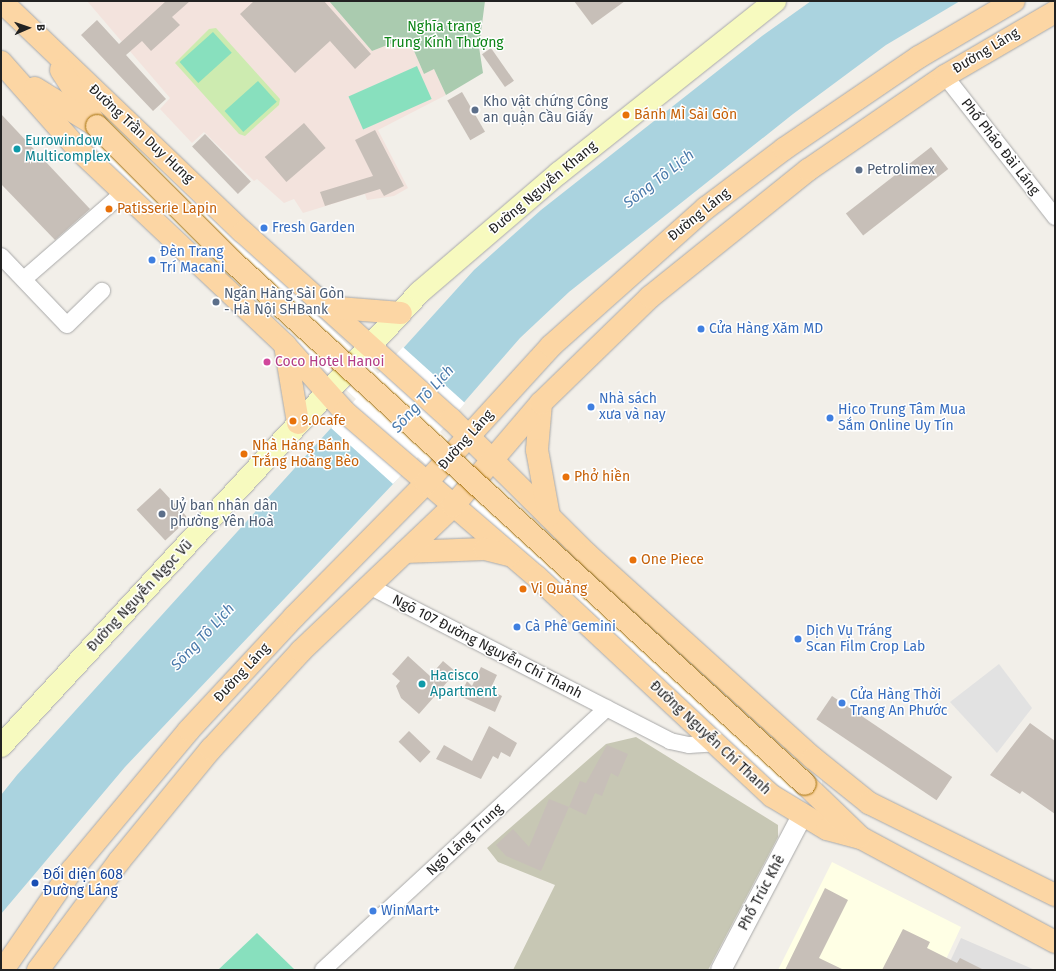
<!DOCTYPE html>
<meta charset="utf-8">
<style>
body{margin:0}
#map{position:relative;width:1056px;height:971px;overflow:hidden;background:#f2efe9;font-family:"Fira Sans",sans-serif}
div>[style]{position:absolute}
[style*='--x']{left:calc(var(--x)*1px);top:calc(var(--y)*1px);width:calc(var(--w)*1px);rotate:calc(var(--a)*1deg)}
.residential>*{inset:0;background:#e0dfdf}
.education>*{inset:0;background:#ffffe5}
.military>*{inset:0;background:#f3e3dd}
.construction>*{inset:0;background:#c7c7b4}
.grass>*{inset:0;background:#cdebb0}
.cemetery>*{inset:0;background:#aacbaf}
.pitch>*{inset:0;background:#88e0be;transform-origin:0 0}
.parking>*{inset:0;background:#e2e2e2}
.water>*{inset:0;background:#aad3df}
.pier>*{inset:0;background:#fff}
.building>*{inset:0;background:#c7bfb8;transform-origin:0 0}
.roads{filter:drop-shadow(0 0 1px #a9a9a9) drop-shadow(0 0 1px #a9a9a9)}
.minor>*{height:16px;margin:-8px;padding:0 8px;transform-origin:8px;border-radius:8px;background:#fff}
.tertiary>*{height:20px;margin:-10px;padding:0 10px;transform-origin:10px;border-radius:10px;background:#fff}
.secondary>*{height:22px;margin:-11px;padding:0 11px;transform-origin:11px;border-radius:11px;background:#f7fabf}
.primary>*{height:22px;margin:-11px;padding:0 11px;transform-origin:11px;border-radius:11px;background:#fcd6a4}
.bridges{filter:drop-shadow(0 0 1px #a06b00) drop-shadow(0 0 1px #a06b00)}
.primary-bridge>*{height:22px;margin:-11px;padding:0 11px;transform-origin:11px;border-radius:11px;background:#fcd6a4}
.dots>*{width:11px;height:11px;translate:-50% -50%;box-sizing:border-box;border:2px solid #fff;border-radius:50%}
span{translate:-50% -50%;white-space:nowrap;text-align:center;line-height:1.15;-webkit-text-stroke:3px #fff;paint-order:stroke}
.park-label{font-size:14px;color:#0c8416}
.street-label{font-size:14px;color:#222}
.service-label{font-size:14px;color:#4e5e75}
.left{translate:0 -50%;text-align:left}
.food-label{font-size:14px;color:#c56008}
.culture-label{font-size:14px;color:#0d838f}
.shop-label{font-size:14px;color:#366cbe}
.hotel-label{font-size:14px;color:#b23c85}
.transit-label{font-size:14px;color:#164399}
.water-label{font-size:15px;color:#4a7aab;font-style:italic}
.frame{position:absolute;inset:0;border:2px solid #222;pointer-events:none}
.north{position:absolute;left:8px;top:8px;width:40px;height:40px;-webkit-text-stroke:3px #fff;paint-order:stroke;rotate:88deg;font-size:11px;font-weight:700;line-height:16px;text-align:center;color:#222}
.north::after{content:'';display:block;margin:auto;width:14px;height:18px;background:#222;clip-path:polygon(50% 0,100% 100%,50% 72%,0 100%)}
</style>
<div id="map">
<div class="residential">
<i style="clip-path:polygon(961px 938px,1035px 970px,946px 970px)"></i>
</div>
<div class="education">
<i style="clip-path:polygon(832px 862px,961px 927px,941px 970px,778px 970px)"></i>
</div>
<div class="military">
<i style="clip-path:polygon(87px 1px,329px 1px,372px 51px,408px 37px,424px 74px,434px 69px,446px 95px,378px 130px,408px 188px,394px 196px,367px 200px,365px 194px,303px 213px,294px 199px,284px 203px,257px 179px,254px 181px,204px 132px,192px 143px,160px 109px,170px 98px)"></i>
</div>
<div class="construction">
<i style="clip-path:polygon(636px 737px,778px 825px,778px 837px,708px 970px,513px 970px,555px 885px,498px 862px,487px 848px,606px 744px)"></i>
</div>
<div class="grass">
<i style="clip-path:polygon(216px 28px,280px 99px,279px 105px,245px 136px,239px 134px,175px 63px,209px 29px)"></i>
</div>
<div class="cemetery">
<i style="clip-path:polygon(329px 1px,485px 1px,479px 47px,483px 73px,446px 95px,434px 69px,424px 74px,408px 37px,372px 51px)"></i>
</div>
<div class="pitch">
<i style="left:213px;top:32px;width:28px;height:45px;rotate:48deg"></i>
<i style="left:417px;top:66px;width:36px;height:75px;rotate:66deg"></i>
<i style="left:258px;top:81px;width:28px;height:45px;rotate:48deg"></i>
<i style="clip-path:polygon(257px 933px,295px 970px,218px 970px)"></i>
</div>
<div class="parking">
<i style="clip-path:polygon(999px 664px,1032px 708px,997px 753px,950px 702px)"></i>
</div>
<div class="water">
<i style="clip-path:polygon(811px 1px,960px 1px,886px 45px,793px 114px,569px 292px,520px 338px,393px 484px,125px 767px,1px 914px,1px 795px,17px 775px,474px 270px,541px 210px,762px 36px)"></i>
</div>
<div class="pier">
<i style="clip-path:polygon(65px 73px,378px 374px,403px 347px,465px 403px,440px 432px,763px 733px,822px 777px,823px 819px,749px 763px,418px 457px,393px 484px,331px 428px,356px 399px,37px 97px)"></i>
</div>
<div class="building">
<i style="clip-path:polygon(166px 1px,190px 1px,172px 17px,180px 25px,151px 51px,142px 41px,126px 55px,166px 99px,153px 111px,81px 35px,97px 20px,119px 44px)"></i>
<i style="clip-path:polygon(254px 1px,324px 1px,371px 54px,355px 69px,330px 41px,295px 73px,240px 14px)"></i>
<i style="clip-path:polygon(574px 1px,625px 1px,592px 25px)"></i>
<i style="left:491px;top:48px;width:40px;height:11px;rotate:55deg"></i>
<i style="left:462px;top:92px;width:46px;height:17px;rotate:60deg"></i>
<i style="clip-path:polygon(1px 114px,90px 209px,55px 240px,1px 184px)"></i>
<i style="left:304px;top:123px;width:33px;height:52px;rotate:49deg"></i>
<i style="clip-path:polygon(375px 130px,404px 186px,384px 196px,380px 189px,325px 206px,320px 192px,373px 176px,355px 140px)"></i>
<i style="left:205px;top:134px;width:66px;height:18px;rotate:46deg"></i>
<i style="left:931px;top:147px;width:28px;height:108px;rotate:52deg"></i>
<i style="left:160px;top:488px;width:42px;height:32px;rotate:47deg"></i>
<i style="clip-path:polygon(408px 656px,430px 676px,443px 661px,456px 672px,419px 714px,401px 698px,396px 686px,400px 681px,392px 674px)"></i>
<i style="clip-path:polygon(481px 667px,497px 675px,490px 690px,502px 696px,495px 712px,460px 696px,467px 681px,472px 686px)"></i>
<i style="left:832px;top:696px;width:145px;height:28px;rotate:34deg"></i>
<i style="clip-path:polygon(1030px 723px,1055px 741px,1055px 814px,1022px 791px,1020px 794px,990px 775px)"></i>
<i style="clip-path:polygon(489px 726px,517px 743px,510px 757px,501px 752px,498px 759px,493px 756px,481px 779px,436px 759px,444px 745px,472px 761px)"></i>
<i style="left:409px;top:731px;width:30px;height:15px;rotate:44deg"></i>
<i style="clip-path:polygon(607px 745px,628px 754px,618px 777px,611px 773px,602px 796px,595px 793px,586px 815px,569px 807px,580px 781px,586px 783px)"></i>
<i style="clip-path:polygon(549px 799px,569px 807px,541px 871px,506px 856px,496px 845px,513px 829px,529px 847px)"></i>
<i style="clip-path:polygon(825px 888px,848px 900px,819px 958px,844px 970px,785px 970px)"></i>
<i style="clip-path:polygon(903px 929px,930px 942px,927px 948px,957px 963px,960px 958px,984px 970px,882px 970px)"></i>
</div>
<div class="roads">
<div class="minor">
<i style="--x:945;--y:76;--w:179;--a:52"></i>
<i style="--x:1;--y:256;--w:95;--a:46.3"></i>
<i style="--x:67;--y:325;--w:49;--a:-44.2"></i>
<i style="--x:24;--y:279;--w:133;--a:-41"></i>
<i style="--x:367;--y:585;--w:341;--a:27.2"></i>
<i style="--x:670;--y:741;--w:19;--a:12"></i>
<i style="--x:689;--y:745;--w:26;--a:-4"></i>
<i style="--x:323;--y:970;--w:386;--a:-42.7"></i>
</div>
<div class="tertiary">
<i style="--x:721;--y:970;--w:174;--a:-62.3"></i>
</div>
<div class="secondary">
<i style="--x:1;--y:746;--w:618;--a:-47.3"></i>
<i style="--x:420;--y:292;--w:183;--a:-40.6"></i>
<i style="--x:559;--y:173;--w:276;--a:-38.5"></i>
</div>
<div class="primary">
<i style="--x:1;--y:1;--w:335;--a:43.7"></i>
<i style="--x:243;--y:232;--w:280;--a:42"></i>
<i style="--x:451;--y:419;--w:192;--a:44.8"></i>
<i style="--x:587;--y:554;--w:304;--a:42.1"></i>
<i style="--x:813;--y:758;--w:72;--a:38.8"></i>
<i style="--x:869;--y:803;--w:208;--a:26.3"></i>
<i style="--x:1;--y:62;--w:116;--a:48.5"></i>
<i style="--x:78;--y:149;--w:285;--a:43.4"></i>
<i style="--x:285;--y:345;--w:90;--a:48.2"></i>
<i style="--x:345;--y:412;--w:253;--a:40.7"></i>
<i style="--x:537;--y:577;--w:321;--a:43"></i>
<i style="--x:772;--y:796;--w:64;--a:31"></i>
<i style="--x:827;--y:829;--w:35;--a:15"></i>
<i style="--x:861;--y:838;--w:220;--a:28.2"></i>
<i style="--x:61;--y:70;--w:67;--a:57.3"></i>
<i style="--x:35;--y:88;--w:67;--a:31.6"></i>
<i style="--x:326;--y:307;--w:75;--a:4.6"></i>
<i style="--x:285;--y:345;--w:79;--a:80.5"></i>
<i style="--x:541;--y:403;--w:47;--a:94.9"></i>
<i style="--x:537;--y:450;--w:67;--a:79.7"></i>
<i style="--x:405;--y:552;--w:80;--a:-2.1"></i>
<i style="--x:485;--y:549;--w:25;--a:14"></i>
<i style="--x:805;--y:784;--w:76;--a:43.9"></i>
<i style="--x:3;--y:970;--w:121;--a:-55.4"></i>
<i style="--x:72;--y:870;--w:182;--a:-50.1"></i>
<i style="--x:189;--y:730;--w:154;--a:-47.1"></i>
<i style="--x:294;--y:617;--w:188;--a:-45.4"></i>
<i style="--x:426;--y:483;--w:185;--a:-47.6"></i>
<i style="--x:551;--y:346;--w:208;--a:-41.7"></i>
<i style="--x:706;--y:208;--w:98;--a:-37.1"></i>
<i style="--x:784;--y:149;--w:163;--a:-34.3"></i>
<i style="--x:919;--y:57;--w:110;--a:-30.5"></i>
<i style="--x:38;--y:970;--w:137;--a:-53.3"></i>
<i style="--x:120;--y:860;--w:144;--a:-50.7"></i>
<i style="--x:211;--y:749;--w:133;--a:-47.4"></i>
<i style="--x:301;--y:651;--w:210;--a:-43.6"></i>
<i style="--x:453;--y:506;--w:135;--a:-49.5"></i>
<i style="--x:541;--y:403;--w:152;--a:-44.2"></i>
<i style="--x:650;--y:297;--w:203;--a:-38.8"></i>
<i style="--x:808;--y:170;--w:166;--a:-34.5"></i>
<i style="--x:945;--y:76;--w:127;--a:-30.2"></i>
</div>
</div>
<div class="bridges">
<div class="primary-bridge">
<i style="--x:97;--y:126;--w:192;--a:45"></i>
<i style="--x:233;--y:262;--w:774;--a:42.38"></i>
</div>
</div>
<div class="dots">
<i style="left:475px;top:110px;background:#5c6f8a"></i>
<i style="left:626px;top:115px;background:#e8710a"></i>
<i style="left:17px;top:149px;background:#0f9aa8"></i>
<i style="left:859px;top:170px;background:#5c6f8a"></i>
<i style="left:109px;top:209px;background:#e8710a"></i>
<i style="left:264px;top:228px;background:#3f7fe0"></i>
<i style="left:152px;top:260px;background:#3f7fe0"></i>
<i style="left:216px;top:302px;background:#5c6f8a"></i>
<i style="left:701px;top:329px;background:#3f7fe0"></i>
<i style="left:267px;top:362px;background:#d1479c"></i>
<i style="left:591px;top:407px;background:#3f7fe0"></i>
<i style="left:830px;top:418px;background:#3f7fe0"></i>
<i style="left:293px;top:421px;background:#e8710a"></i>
<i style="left:244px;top:454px;background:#e8710a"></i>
<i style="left:566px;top:477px;background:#e8710a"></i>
<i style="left:162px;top:514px;background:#5c6f8a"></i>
<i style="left:633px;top:560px;background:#e8710a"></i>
<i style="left:523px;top:589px;background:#e8710a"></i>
<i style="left:517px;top:627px;background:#3f7fe0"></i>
<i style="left:798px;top:639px;background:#3f7fe0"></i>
<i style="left:422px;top:684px;background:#0f9aa8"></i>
<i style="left:842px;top:703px;background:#3f7fe0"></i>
<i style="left:35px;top:883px;background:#1a4fb4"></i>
<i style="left:373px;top:911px;background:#3f7fe0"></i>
</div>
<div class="park-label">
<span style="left:444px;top:35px">Nghĩa trang<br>Trung Kính Thượng</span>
</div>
<div class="street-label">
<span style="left:986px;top:51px;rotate:-31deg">Đường Láng</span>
<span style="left:141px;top:134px;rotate:43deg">Đường Trần Duy Hưng</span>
<span style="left:1000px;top:147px;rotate:52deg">Phố Pháo Đài Láng</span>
<span style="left:543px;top:188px;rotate:-40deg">Đường Nguyễn Khang</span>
<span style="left:699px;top:215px;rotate:-39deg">Đường Láng</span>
<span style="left:466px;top:440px;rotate:-48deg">Đường Láng</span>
<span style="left:140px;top:596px;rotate:-47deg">Đường Nguyễn Ngọc Vũ</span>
<span style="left:487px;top:647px;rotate:27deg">Ngõ 107 Đường Nguyễn Chí Thanh</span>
<span style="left:242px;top:673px;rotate:-47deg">Đường Láng</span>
<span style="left:710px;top:738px;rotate:43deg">Đường Nguyễn Chí Thanh</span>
<span style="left:465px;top:840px;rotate:-43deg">Ngõ Láng Trung</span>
<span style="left:762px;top:893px;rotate:-62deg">Phố Trúc Khê</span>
</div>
<div class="service-label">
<span class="left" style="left:483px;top:110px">Kho vật chứng Công<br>an quận Cầu Giấy</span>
<span class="left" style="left:867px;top:170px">Petrolimex</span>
<span class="left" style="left:224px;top:302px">Ngân Hàng Sài Gòn<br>- Hà Nội SHBank</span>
<span class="left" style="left:170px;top:514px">Uỷ ban nhân dân<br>phường Yên Hoà</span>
</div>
<div class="food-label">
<span class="left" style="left:634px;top:115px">Bánh MÌ Sài Gòn</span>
<span class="left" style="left:117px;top:209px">Patisserie Lapin</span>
<span class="left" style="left:301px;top:421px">9.0cafe</span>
<span class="left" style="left:252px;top:454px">Nhà Hàng Bánh<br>Trắng Hoàng Bèo</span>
<span class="left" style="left:574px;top:477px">Phở hiền</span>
<span class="left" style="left:641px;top:560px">One Piece</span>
<span class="left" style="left:531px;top:589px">Vị Quảng</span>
</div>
<div class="culture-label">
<span class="left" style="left:25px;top:149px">Eurowindow<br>Multicomplex</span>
<span class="left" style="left:430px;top:684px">Hacisco<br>Apartment</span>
</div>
<div class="shop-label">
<span class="left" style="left:272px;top:228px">Fresh Garden</span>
<span class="left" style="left:160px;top:260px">Đèn Trang<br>Trí Macani</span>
<span class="left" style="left:709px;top:329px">Cửa Hàng Xăm MD</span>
<span class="left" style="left:599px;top:407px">Nhà sách<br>xưa và nay</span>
<span class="left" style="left:838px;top:418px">Hico Trung Tâm Mua<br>Sắm Online Uy Tín</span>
<span class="left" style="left:525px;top:627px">Cà Phê Gemini</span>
<span class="left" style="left:806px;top:639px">Dịch Vụ Tráng<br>Scan Film Crop Lab</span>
<span class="left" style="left:850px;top:703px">Cửa Hàng Thời<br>Trang An Phước</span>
<span class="left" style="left:381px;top:911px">WinMart+</span>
</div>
<div class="hotel-label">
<span class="left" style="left:275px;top:362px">Coco Hotel Hanoi</span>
</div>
<div class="transit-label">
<span class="left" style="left:43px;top:883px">Đối diện 608<br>Đường Láng</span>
</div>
<div class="water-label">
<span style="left:659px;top:179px;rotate:-38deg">Sông Tô Lịch</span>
<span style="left:423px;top:399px;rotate:-48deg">Sông Tô Lịch</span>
<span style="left:203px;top:637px;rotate:-47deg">Sông Tô Lịch</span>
</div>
<div class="frame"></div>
<div class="north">B</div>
</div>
